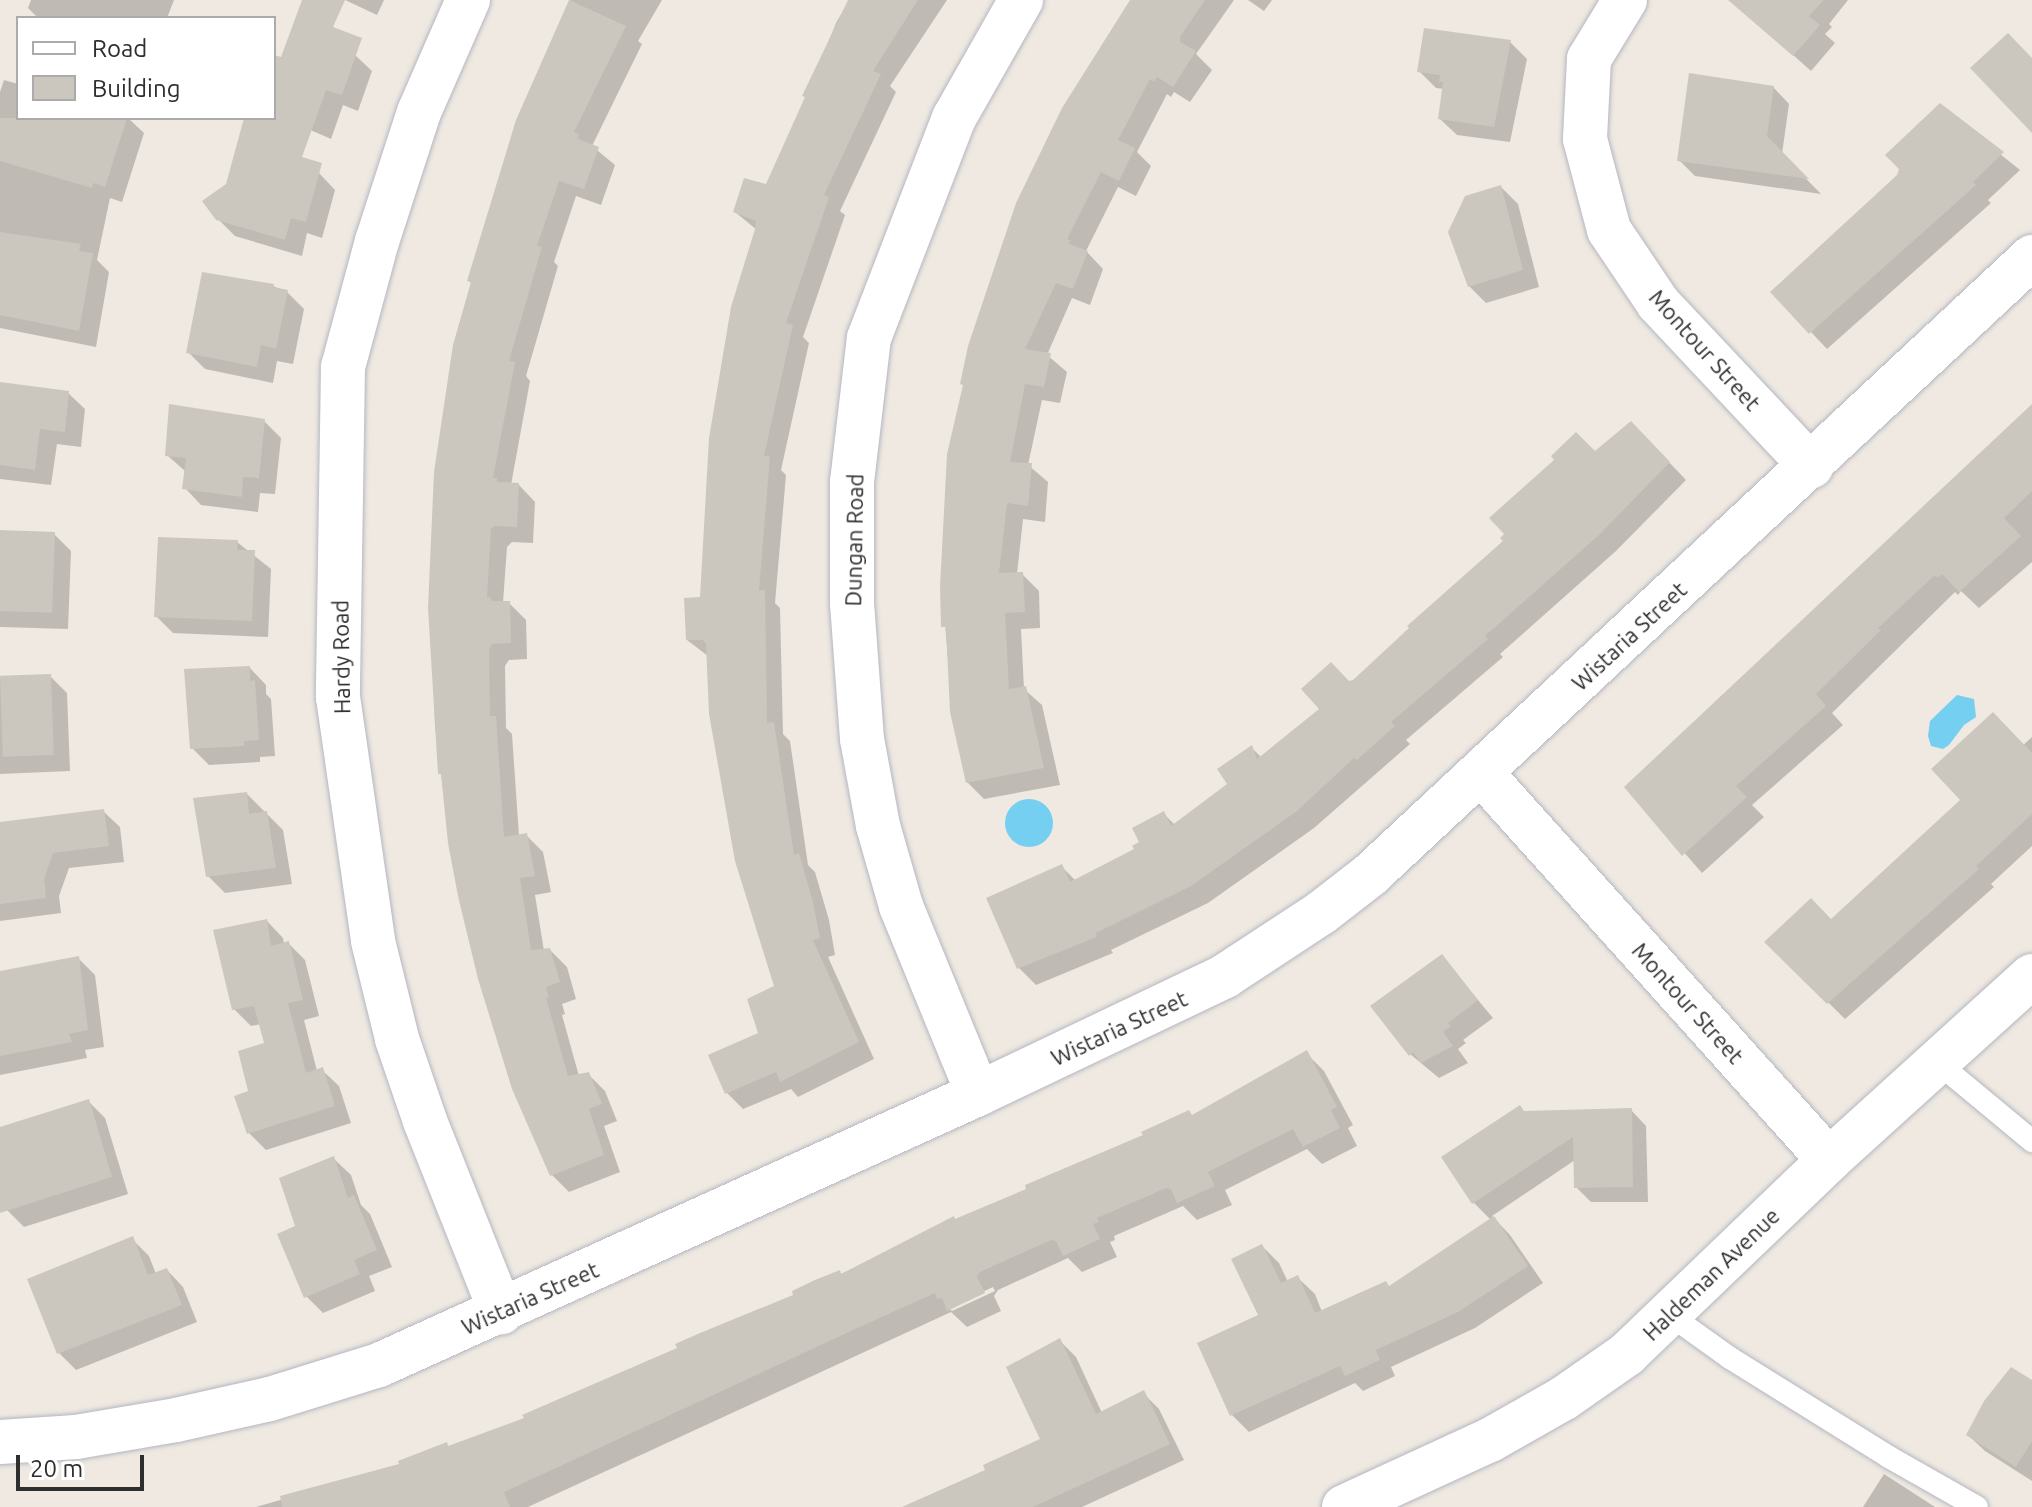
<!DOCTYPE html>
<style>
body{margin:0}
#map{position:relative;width:2032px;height:1507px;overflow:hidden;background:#efe9e1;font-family:Ubuntu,sans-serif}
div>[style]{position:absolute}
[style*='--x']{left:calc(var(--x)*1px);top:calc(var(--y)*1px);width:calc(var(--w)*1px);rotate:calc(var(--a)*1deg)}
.water>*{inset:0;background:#75cff0}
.round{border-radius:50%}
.shadow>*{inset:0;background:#0003}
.building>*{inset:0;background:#cbc7bf;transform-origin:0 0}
.roads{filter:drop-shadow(0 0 2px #b4b7c1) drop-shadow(0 0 2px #b4b7c1)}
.service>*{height:22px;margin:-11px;padding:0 11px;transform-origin:11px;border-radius:11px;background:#fff}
.minor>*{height:44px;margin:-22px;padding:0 22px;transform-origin:22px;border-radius:22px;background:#fff}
.secondary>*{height:44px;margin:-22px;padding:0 22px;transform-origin:22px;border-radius:22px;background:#fff}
span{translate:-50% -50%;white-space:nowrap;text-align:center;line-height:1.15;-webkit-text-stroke:6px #fff;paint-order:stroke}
.street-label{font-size:22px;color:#2e2e2e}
.legend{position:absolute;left:16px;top:16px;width:260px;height:104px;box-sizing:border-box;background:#fff;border:2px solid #ababab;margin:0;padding:10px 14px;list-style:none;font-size:24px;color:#2e2e2e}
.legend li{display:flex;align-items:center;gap:16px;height:40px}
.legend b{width:40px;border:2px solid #ababab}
.scale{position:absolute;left:16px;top:1455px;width:128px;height:36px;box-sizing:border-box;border:4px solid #2e2e2e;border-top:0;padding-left:10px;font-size:24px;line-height:28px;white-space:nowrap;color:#2e2e2e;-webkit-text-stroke:6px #fff;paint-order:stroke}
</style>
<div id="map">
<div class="water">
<i style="clip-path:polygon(1957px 695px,1974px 699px,1976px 717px,1964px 725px,1949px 745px,1943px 749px,1931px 746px,1928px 736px,1930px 721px)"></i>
<i class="round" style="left:1005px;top:799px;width:48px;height:48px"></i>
</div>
<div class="shadow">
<i style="clip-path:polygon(31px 0,174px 0,167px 18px,38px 18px,28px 8px)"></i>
<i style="clip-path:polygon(345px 0,384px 0,377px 15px)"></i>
<i style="clip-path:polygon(570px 0,662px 0,638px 41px,642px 44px,592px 146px,615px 165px,601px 205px,576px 196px,554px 262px,558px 266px,526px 376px,530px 381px,511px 485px,519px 485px,535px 502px,533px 543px,512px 542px,507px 547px,503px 603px,509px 603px,526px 620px,527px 659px,509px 660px,505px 666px,506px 728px,512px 734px,519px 836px,526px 835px,543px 852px,551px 892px,535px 895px,544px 951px,550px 950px,567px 967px,576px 999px,562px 1004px,565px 1014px,562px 1015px,579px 1076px,588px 1074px,605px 1091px,617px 1121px,604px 1126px,620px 1172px,569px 1192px,552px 1175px,450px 843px,435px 726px,433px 652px,472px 284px,469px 281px,518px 120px)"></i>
<i style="clip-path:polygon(850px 0,947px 0,890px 86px,896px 92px,840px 211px,845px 215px,803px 337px,809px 343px,781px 470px,786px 475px,775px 603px,780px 608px,783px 734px,790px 741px,808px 865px,815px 872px,829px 920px,835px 955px,828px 957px,874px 1059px,798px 1097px,791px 1089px,743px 1109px,727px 1093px,761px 1034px,777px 987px,708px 656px,687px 640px,702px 599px,757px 230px,735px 212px,768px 187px,837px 21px)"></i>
<i style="clip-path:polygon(1137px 0,1234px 0,1196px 54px,1212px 70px,1190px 102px,1174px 92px,1171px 97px,1167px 94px,1137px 152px,1151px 166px,1136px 196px,1118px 187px,1086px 251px,1103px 269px,1090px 305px,1072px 298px,1047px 355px,1067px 372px,1060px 403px,1042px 400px,1028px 465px,1048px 482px,1045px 522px,1023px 519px,1017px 574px,1022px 574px,1039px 591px,1040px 628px,1021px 629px,1024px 689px,1042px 705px,1060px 785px,984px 799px,967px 782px,953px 720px,942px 587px)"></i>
<i style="clip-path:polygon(1248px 0,1272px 0,1264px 11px)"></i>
<i style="clip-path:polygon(1743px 0,1848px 0,1829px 24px,1832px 27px,1825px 34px,1835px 43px,1811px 71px,1738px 6px)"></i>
<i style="clip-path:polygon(1510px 42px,1527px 59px,1510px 142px,1457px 135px,1440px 119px,1444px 89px,1436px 88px,1419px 71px)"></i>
<i style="clip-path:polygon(355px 55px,372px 71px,358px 111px,343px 105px,331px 139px,274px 114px,274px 67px)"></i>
<i style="clip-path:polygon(4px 80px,18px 84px,18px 118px,128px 118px,144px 133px,122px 202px,110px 198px,97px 260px,109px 272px,96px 347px,0 328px,0 92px)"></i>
<i style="clip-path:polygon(1773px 87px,1789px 104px,1782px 154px,1821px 194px,1695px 176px,1679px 160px)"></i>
<i style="clip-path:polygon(1940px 106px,2020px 170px,1988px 200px,1991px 203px,1827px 349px,1811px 332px)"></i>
<i style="clip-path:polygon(319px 173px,335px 190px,322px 238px,307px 233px,302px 256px,235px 236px,217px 218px)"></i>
<i style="clip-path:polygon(1501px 187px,1518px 204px,1539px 287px,1486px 303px,1469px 286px)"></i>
<i style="clip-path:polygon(273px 286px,287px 292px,304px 309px,293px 364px,277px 361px,273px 383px,205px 369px,188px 352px)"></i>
<i style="clip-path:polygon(0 384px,68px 393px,85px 409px,81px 447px,57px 444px,51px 485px,0 479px)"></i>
<i style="clip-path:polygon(2032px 406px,2032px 562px,1979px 608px,1961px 591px,1958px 595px,1955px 592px,1832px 713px,1843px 725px,1752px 805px,1764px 817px,1702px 873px,1627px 787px)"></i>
<i style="clip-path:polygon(264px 421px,281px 438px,275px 494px,260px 493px,258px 512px,201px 505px,185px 488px,186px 472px,167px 455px)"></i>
<i style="clip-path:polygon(1648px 440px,1686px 480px,1616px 551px,1500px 654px,1503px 657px,1406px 740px,1410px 744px,1314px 828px,1208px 903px,1111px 950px,1113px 953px,1036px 985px,1019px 968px,1061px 866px,1076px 881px,1137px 850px,1163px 813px,1175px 825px,1230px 784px,1252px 748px,1262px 758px,1354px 682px,1595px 454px)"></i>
<i style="clip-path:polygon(0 532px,54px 534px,71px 551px,68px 629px,0 627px)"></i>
<i style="clip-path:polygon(237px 542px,271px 569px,268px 637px,173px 633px,156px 616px)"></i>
<i style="clip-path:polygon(250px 668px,266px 685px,266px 694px,271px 699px,275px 756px,260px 757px,260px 762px,209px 765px,192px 748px)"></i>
<i style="clip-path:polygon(50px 676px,67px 693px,70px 771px,0 774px,0 678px)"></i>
<i style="clip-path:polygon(2032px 737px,2032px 846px,1991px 884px,1994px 887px,1845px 1019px,1767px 942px,1831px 922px)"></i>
<i style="clip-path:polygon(247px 794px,283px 830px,292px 884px,225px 893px,208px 876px)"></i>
<i style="clip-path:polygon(104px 812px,120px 827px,124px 862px,69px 868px,59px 896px,61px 913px,0 921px,0 824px)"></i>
<i style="clip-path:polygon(267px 921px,283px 938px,284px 944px,288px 943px,305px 960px,319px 1016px,304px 1020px,317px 1071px,322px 1070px,339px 1086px,351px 1123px,266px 1150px,249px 1133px,250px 1093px,266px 1045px,261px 1024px,251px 1026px,234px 1009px)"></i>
<i style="clip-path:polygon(1442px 957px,1493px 1018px,1463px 1040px,1466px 1043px,1458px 1049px,1468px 1063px,1439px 1078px,1410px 1054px)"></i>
<i style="clip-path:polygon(78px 958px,95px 975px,104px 1047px,85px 1050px,87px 1058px,0 1075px,0 974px)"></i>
<i style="clip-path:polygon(evenodd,1306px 1053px,1324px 1071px,1353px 1125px,1348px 1128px,1357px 1146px,1322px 1164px,1307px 1149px,1225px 1190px,1232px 1205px,1197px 1220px,1183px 1206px,1114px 1236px,1115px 1240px,1110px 1242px,1117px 1257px,1082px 1272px,1068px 1258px,998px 1290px,994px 1296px,1001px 1311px,967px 1327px,951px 1312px,528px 1507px,256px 1507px,402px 1465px,447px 1445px,449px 1447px,527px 1419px,956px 1221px,1193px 1117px,1306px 1053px,993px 1287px,995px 1291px,952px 1311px,949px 1308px,993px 1287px)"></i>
<i style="clip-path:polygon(88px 1101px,105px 1118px,128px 1194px,24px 1227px,7px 1210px,0 1189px,0 1129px)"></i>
<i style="clip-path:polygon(1631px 1110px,1646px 1126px,1648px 1202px,1591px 1202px,1576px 1187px,1575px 1160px,1492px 1216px,1510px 1235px,1543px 1283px,1475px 1328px,1391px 1367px,1395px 1376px,1363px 1391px,1355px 1383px,1249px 1432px,1232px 1415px,1260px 1316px,1262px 1246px,1279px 1263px,1288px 1282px,1298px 1278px,1315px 1294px,1322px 1312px,1390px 1287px,1491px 1220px,1474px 1203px,1444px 1158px,1525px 1113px)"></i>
<i style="clip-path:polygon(334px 1159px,351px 1175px,361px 1205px,370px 1214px,392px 1267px,369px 1276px,375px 1291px,323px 1313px,306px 1296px,297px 1228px)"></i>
<i style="clip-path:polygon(132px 1239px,149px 1256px,156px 1274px,167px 1270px,183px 1287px,197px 1322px,76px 1370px,59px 1353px)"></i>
<i style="clip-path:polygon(1060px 1341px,1076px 1357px,1102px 1413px,1143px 1393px,1159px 1409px,1184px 1460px,1082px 1507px,905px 1507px,988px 1471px,1042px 1440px)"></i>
<i style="clip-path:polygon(2032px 1383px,2032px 1481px,1985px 1451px,1968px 1435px)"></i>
<i style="clip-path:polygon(1884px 1474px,1935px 1507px,1863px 1507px)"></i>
</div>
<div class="building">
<i style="clip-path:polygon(302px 0,345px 0,333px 27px,362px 38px,342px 95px,326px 90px,302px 157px,322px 163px,306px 222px,291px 218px,285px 240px,216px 220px,202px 201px,226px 184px,244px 118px,274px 118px,274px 55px,281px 57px)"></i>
<i style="clip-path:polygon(569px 0,626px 26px,574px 132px,579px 134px,578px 139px,599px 147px,584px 189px,559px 181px,537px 246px,542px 247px,509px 361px,515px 362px,493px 478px,497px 478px,497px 482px,519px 483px,517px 527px,495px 526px,491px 529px,487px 598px,491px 597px,491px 601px,510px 601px,511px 643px,492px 644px,489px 649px,490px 716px,496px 716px,504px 837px,527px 833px,535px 876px,520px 878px,531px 950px,550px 948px,560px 982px,546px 987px,549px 998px,546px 998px,568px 1076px,589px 1072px,602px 1104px,589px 1109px,604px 1155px,550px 1176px,512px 1089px,478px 979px,458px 896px,448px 843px,441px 774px,438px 774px,428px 608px,434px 472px,453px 345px,471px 282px,467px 281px,516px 120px)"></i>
<i style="clip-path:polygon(848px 0,918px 0,873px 71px,881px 74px,824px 195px,829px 197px,786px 323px,793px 325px,764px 456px,770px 456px,759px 590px,765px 590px,767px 723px,774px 722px,794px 855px,799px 853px,813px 902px,820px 938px,813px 940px,859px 1042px,780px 1082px,776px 1072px,725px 1094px,708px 1055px,758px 1033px,747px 999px,774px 986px,735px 861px,709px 714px,706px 644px,703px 640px,686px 640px,684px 598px,700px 597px,709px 438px,731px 307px,755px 229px,756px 221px,733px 212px,744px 178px,766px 184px,805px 97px,802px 96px)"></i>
<i style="clip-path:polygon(1130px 0,1205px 0,1180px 37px,1180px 42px,1196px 51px,1173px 87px,1157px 77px,1154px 82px,1150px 79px,1118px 140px,1135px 148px,1119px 181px,1101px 172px,1067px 239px,1070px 240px,1069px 244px,1088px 251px,1073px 289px,1056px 283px,1025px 349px,1051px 353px,1044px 387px,1025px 384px,1010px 462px,1032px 463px,1028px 506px,1007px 503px,999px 573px,1023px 572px,1025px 612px,1005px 613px,1009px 689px,1026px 686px,1044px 768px,966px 783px,950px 712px,946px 627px,941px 627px,940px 587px,947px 454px,963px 385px,960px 384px,968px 346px,1016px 203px,1062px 108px)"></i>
<i style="clip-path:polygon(1728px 0,1824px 0,1809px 16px,1820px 25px,1793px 56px)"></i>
<i style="clip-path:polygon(1424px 28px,1511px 40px,1494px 127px,1438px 119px,1443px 82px,1439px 82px,1440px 75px,1417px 72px)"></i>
<i style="clip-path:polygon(2008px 33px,2032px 58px,2032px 133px,1970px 68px)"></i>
<i style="clip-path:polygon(1689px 73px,1774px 86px,1767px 136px,1809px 179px,1677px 161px)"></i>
<i style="clip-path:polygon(1940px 103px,2004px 152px,1973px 182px,1976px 185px,1809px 334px,1770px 292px,1897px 175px,1899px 169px,1885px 155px)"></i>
<i style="clip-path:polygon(0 118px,127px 118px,105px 187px,93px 183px,92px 188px,0 161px)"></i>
<i style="clip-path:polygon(1501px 185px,1523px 270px,1468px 287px,1448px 232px,1465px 196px)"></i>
<i style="clip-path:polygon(0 232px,81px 244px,79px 251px,93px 253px,79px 331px,0 315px)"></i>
<i style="clip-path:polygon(202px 272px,274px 284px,273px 287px,288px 290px,276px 349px,261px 345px,257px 367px,186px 353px)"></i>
<i style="clip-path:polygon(0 382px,69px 391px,65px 432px,40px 429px,35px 470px,0 465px)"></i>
<i style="clip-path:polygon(169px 404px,265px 419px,259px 478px,243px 477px,242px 497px,182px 489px,186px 458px,165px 456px)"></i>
<i style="clip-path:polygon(2032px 404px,2032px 491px,2004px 518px,2021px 536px,1959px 592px,1942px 574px,1938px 578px,1935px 575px,1878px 628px,1881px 630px,1816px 694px,1826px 706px,1736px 786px,1747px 797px,1682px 856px,1624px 787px)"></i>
<i style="clip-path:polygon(1631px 421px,1670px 462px,1599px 535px,1485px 636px,1488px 639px,1391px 722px,1395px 726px,1357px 760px,1354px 758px,1297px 811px,1191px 886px,1096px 933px,1097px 937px,1017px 969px,986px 898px,1062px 864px,1070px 882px,1134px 849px,1132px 846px,1139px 842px,1132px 828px,1164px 811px,1171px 826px,1227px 784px,1217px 769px,1252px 745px,1257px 759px,1319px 709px,1301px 689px,1331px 662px,1349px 681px,1353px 680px,1409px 628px,1407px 626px,1503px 541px,1500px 538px,1504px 534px,1489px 518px,1554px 460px,1551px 456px,1576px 432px,1595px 451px)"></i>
<i style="left:0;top:530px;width:55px;height:81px;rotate:2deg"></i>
<i style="clip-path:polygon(158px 537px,238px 540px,237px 550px,255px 550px,252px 621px,154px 617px)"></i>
<i style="clip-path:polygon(250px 666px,250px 681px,255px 680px,259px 740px,244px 741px,244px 746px,190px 749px,184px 669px)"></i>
<i style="left:51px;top:674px;width:81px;height:51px;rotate:88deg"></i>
<i style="clip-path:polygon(1993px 712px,2032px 753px,2032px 814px,1976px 866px,1979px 869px,1827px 1004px,1764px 942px,1811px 898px,1831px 919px,1960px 800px,1931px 769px)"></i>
<i style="clip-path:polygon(247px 792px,249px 814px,267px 811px,276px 868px,206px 877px,193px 798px)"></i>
<i style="clip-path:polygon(104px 809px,109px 846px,53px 853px,44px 879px,46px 898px,0 904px,0 822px)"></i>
<i style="clip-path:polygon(267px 919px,271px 946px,289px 941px,303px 1000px,288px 1003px,306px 1073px,323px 1067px,335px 1106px,247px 1134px,234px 1096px,248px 1091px,238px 1051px,264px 1043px,254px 1006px,232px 1010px,213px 930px)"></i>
<i style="clip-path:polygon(1442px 954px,1478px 1000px,1448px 1023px,1451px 1026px,1443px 1032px,1453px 1046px,1421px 1063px,1413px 1052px,1409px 1056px,1370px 1006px)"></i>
<i style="clip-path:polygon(79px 956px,88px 1030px,69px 1034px,72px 1042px,0 1056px,0 971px)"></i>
<i style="clip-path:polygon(1307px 1050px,1337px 1107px,1331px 1110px,1340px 1128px,1303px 1147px,1293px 1129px,1208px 1172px,1215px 1186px,1177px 1203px,1171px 1189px,1166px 1188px,1097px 1218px,1099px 1222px,1093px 1224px,1100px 1239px,1063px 1256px,1056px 1241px,1051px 1240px,980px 1272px,977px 1277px,985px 1293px,947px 1311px,942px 1298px,937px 1299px,935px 1293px,864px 1325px,504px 1492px,510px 1507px,282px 1507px,280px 1496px,399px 1464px,398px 1461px,447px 1442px,448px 1446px,524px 1418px,522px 1415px,677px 1348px,675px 1344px,700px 1333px,793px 1295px,792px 1291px,815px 1280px,840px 1270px,841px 1274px,954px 1216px,955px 1219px,1026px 1189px,1025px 1185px,1143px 1135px,1141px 1132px,1189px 1110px,1192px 1115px)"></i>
<i style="clip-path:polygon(89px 1099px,112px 1177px,0 1213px,0 1127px)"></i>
<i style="clip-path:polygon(1520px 1105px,1524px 1111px,1632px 1108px,1633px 1187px,1574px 1188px,1573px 1137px,1472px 1204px,1441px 1157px)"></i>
<i style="clip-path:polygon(334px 1156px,348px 1198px,354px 1195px,377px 1250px,354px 1260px,360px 1274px,304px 1298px,277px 1234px,295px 1226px,279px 1178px)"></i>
<i style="clip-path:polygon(1494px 1216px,1528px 1266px,1458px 1312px,1376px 1350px,1380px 1360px,1345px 1376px,1340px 1366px,1230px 1416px,1197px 1343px,1258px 1315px,1231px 1259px,1262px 1244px,1281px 1283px,1298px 1275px,1315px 1313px,1386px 1281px,1389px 1286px)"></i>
<i style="clip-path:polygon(133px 1236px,148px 1275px,167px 1268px,182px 1305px,57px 1354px,27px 1279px)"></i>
<i style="clip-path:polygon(1060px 1338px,1096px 1414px,1144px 1390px,1170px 1444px,1033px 1507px,902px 1507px,985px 1470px,983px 1465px,1040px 1439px,1006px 1367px)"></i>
<i style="clip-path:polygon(2011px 1367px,2032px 1380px,2032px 1441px,2016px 1467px,1966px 1435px,1984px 1401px)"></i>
</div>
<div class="roads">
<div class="service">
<i style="--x:1937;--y:1062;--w:124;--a:39.7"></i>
<i style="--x:1670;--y:1315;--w:74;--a:35.6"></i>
<i style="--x:1730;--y:1358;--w:187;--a:31.9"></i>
<i style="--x:1889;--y:1457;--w:101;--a:29.6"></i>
</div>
<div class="minor">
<i style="--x:468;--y:0;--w:122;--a:113.6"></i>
<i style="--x:419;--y:112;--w:136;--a:108"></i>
<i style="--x:377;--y:241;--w:131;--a:105.1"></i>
<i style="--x:343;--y:367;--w:330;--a:90.9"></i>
<i style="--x:338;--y:697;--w:246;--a:81.8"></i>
<i style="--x:373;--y:941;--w:101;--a:76.2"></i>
<i style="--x:397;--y:1039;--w:87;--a:71.1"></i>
<i style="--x:425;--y:1121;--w:206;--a:68.3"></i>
<i style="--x:1625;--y:0;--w:69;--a:121.4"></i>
<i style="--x:1589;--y:59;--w:80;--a:92.9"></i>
<i style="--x:1585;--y:139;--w:94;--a:75.2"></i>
<i style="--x:1609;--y:230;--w:88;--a:56.1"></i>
<i style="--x:1658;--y:303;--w:224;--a:46.8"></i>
<i style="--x:1482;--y:774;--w:519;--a:48.05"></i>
<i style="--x:978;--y:1094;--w:203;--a:-112.3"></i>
<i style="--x:901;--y:906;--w:83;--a:-106"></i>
<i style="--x:878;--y:826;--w:88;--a:-100.4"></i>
<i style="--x:862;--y:739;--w:135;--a:-94.2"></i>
<i style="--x:852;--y:604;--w:122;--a:-90"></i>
<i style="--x:852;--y:482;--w:145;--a:-83.3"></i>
<i style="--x:869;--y:338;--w:236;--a:-68.9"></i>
<i style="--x:954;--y:118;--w:136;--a:-60.4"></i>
<i style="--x:0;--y:1442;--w:76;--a:-3.8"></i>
<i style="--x:76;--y:1437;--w:101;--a:-9.6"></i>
<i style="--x:176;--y:1420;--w:96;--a:-12.6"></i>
<i style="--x:270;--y:1399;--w:114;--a:-17.3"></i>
<i style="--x:379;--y:1365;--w:657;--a:-24.34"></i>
<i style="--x:978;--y:1094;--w:274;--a:-25.5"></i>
<i style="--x:1225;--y:976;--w:115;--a:-33.3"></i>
<i style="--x:1321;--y:913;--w:62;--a:-37.8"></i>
<i style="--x:1370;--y:875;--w:906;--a:-43.03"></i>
</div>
<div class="secondary">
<i style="--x:1344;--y:1507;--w:161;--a:-24.7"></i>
<i style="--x:1490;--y:1440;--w:85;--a:-29.6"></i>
<i style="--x:1564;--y:1398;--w:77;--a:-34.9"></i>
<i style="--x:1627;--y:1354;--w:280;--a:-43.8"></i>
<i style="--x:1829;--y:1160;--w:274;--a:-42.2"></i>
</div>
</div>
<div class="street-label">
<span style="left:1705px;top:350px;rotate:48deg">Montour Street</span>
<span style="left:854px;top:540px;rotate:-89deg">Dungan Road</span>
<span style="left:1629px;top:636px;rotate:-43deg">Wistaria Street</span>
<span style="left:341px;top:657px;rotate:-91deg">Hardy Road</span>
<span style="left:1688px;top:1003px;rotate:48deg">Montour Street</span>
<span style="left:1119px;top:1028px;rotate:-25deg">Wistaria Street</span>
<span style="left:1711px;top:1274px;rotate:-44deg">Haldeman Avenue</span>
<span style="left:530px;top:1298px;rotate:-24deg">Wistaria Street</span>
</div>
<ul class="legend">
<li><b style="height:10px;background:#fff"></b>Road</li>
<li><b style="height:22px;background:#cbc7bf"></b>Building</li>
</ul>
<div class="scale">20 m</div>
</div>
